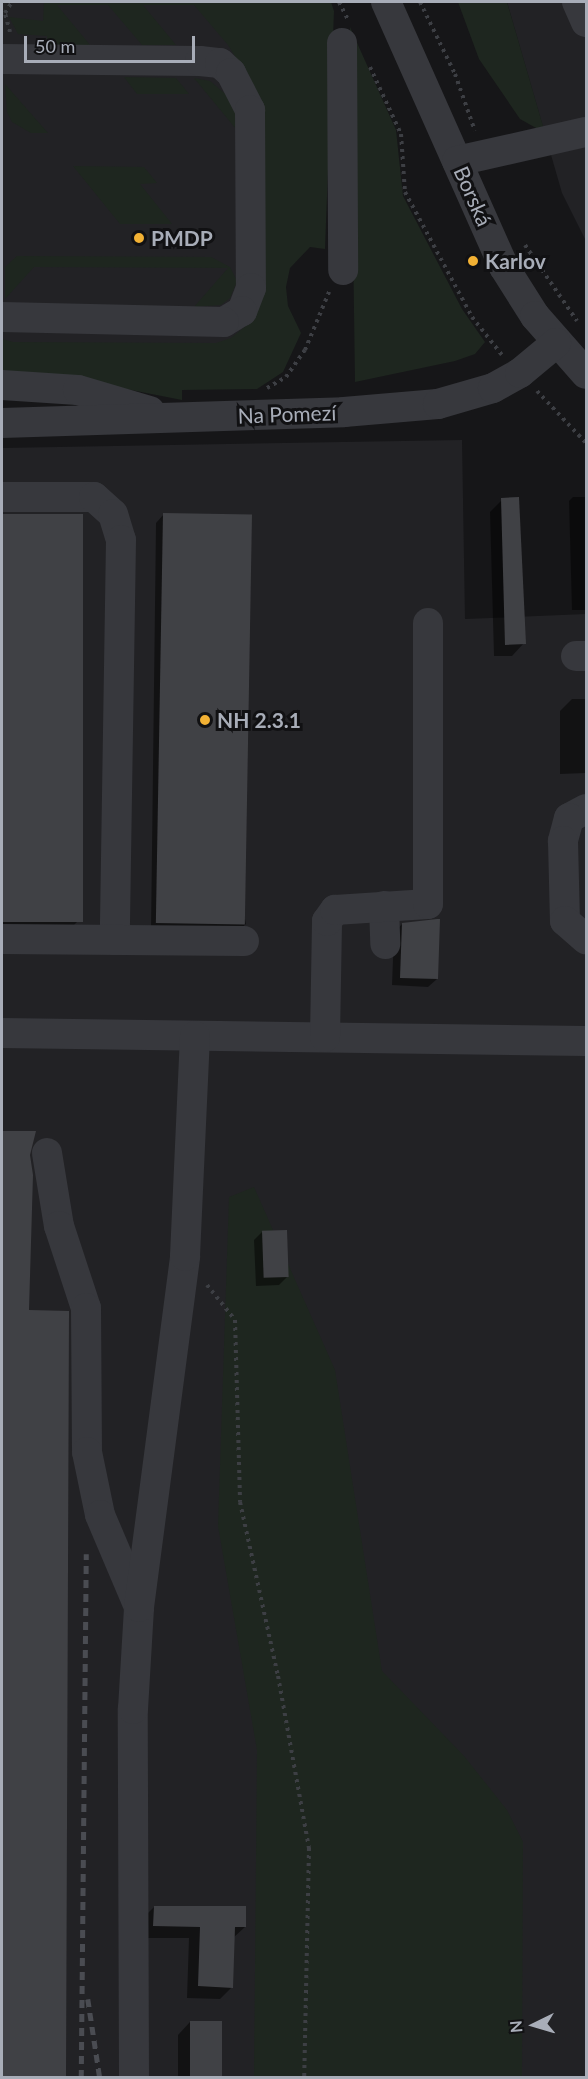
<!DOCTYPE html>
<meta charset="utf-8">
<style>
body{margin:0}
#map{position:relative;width:588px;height:2079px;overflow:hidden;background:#161618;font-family:Lato,sans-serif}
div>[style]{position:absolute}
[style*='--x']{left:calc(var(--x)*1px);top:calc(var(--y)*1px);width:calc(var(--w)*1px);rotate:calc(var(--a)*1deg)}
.built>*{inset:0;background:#222225}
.green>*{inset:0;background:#1e261f}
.shadow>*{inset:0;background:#0007}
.building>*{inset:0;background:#404145;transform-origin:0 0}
.path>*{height:4px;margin-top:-2px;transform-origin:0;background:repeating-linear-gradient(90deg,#3d3f44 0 3px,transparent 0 7.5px)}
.minor>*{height:30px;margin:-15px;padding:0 15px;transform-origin:15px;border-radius:15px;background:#37383d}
.rail>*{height:4.5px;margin-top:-2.25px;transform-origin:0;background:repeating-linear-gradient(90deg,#4a4c52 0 8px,transparent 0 14px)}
.dots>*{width:16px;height:16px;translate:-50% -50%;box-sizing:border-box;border:3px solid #111113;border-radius:50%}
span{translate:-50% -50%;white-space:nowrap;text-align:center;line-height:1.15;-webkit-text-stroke:6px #111113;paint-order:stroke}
.street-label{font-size:21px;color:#a8adb8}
.poi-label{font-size:21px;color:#a8adb8;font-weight:700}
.left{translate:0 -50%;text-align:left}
.frame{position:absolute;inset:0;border:3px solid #a8adb8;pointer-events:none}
.north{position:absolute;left:504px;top:1995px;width:60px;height:60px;-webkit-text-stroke:4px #111113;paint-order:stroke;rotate:265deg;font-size:16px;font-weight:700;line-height:24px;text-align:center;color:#a8adb8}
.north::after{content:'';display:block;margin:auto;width:21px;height:27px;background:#a8adb8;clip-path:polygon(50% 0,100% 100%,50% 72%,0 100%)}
.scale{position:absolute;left:24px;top:36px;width:171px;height:27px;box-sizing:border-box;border:3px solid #a8adb8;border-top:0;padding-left:8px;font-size:18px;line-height:21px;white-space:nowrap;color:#a8adb8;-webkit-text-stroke:4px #111113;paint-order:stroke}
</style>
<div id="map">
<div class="built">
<i style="clip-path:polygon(2px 2px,201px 2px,278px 109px,276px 370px,2px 368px)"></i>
<i style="clip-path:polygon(507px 2px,586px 2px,586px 241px,562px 193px)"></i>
<i style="clip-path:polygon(462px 440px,465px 619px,586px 614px,586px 2077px,2px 2077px,2px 448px)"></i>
</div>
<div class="green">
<i style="clip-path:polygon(44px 2px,331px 2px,334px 11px,325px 249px,310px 247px,290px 268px,286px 287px,288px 306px,301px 333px,283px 372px,257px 389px,182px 390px,182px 400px,126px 389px,2px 379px,2px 339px,13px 342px,216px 343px,231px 338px,247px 325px,249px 79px,228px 45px,194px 5px,143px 5px,176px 45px,142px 45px,108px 5px,57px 5px,90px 45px,47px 45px,47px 36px,18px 34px,9px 17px,43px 21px)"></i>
<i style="clip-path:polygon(458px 2px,507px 2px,545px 133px,520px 119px,479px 59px)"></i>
<i style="clip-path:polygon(350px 27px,396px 130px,403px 196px,462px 309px,485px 342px,475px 354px,455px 361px,355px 382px)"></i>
<i style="clip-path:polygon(124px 77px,176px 78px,189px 94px,137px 94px)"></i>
<i style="clip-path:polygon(194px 78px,210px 81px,229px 97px,235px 109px,236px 129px)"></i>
<i style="clip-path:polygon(5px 84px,48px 133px,31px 133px,12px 122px,7px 112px)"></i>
<i style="clip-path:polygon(73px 166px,144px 167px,157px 183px,140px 184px,172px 224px,120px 224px)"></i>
<i style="clip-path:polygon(17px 256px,211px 257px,230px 267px,237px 281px,230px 298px,221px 305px,194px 307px,228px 268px,34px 267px,5px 299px,5px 267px)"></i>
<i style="clip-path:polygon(254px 1187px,335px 1370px,382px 1671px,464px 1756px,507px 1810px,523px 1842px,522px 2077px,254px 2077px,257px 1750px,218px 1526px,229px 1197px)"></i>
</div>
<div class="shadow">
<i style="clip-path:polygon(573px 497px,586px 497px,586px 610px,572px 610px,569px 501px)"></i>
<i style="clip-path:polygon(502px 500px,524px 643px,512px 656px,494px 656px,490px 512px)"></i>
<i style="clip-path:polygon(2px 514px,82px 516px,77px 922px,69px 930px,2px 931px)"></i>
<i style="clip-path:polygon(164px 514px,246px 924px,237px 932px,151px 931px,156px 523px)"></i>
<i style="clip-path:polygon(572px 699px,586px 699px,586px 773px,560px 774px,560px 711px)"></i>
<i style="clip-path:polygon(402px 924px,437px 979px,428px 987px,392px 985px,394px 933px)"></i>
<i style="clip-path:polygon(2px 1133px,34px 1133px,28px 1155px,27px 1312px,65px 2078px,2px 2078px)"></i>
<i style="clip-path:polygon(262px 1232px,287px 1277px,279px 1285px,256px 1286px,254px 1240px)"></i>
<i style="clip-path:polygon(154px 1907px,245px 1927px,233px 1938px,232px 1987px,220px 1999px,187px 1998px,189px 1938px,142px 1938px,142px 1919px)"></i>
<i style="clip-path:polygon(190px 2022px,220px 2078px,178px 2078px,178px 2035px)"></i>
</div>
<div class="building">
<i style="clip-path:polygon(519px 497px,526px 644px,505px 645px,501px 498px)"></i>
<i style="left:163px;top:513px;width:89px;height:410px;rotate:1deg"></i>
<i style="left:2px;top:514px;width:81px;height:408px"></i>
<i style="clip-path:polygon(437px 919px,440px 919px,438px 979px,400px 978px,402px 923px)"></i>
<i style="clip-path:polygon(2px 1131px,36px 1131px,30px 1155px,33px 1175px,29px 1310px,69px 1311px,66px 2078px,2px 2078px)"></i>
<i style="left:287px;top:1230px;width:47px;height:25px;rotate:88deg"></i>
<i style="clip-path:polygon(154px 1906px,246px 1906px,246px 1927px,235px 1927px,233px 1988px,198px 1986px,200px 1927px,153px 1926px)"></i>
<i style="left:190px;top:2021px;width:32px;height:57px"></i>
</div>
<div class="path">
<i style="--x:339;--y:2;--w:20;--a:63"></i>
<i style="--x:420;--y:2;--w:80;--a:64.1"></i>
<i style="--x:455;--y:74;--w:60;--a:70.7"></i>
<i style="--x:10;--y:32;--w:20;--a:-105"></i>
<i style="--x:5;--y:13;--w:13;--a:-58"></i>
<i style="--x:370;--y:67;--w:74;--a:65.2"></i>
<i style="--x:401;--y:134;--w:58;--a:86.1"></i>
<i style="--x:405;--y:192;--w:142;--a:61.8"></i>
<i style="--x:472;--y:317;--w:48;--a:51.7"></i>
<i style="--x:525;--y:245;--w:92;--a:55.6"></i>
<i style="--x:267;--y:388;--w:22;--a:-30"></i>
<i style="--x:286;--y:377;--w:33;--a:-55"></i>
<i style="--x:305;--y:350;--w:63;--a:-67.5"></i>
<i style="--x:537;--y:391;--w:71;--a:46.7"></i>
<i style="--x:207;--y:1285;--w:45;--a:51.3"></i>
<i style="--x:235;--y:1320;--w:182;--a:88.4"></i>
<i style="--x:240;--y:1502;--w:178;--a:77.7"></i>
<i style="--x:278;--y:1676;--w:175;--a:79.8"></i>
<i style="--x:309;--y:1848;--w:230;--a:91.2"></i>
</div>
<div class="minor">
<i style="--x:386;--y:2;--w:290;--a:66"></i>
<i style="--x:504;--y:267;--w:58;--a:57.7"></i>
<i style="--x:535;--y:316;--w:77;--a:48.7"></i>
<i style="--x:577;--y:2;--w:22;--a:66"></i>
<i style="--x:342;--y:43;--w:227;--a:89.7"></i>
<i style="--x:2;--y:59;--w:198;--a:0.6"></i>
<i style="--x:200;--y:61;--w:20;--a:6"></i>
<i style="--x:220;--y:63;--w:15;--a:42"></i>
<i style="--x:231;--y:73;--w:42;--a:62.8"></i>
<i style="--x:250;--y:110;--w:178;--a:89.7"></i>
<i style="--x:251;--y:288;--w:25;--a:111"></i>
<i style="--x:242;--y:311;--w:21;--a:149"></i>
<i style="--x:224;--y:322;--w:222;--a:-178.7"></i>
<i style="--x:457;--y:161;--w:132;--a:-12.7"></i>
<i style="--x:2;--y:385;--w:76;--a:3.8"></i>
<i style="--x:78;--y:390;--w:75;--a:16.3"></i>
<i style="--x:2;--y:423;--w:342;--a:-1.8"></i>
<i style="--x:344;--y:412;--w:94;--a:-4.9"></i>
<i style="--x:438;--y:404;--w:57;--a:-16.2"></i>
<i style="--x:493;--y:388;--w:31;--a:-29"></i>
<i style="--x:520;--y:373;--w:47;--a:-39.8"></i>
<i style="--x:2;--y:497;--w:92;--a:0"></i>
<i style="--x:94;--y:497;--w:25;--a:42"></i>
<i style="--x:113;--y:514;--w:27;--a:73"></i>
<i style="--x:121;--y:540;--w:400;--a:90.9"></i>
<i style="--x:576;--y:656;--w:10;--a:0"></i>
<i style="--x:586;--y:809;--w:19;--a:152"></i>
<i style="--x:569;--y:818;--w:24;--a:105"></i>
<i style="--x:563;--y:841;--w:80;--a:88.6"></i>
<i style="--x:565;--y:921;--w:28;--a:41"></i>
<i style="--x:384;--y:906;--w:38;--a:88"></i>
<i style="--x:2;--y:939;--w:242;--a:0.5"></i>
<i style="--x:2;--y:1033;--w:584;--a:0.78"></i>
<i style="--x:325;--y:1037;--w:116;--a:-89"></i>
<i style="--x:327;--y:921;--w:14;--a:-54"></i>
<i style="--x:335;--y:910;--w:93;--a:-3.7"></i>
<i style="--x:428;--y:904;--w:281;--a:-90"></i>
<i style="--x:47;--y:1153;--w:74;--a:80.7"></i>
<i style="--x:59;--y:1226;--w:86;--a:71.8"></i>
<i style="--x:86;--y:1308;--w:144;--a:89.6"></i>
<i style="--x:87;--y:1452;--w:64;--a:78.3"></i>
<i style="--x:100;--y:1515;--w:100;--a:67"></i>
<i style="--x:134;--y:2078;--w:369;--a:-90.2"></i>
<i style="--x:133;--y:1709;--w:102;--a:-86.6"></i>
<i style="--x:139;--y:1607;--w:354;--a:-82.5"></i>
<i style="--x:185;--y:1256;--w:220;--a:-87.4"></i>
</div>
<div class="rail">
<i style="--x:88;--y:1999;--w:80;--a:81.4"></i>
<i style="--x:81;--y:2078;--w:524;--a:-89.45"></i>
</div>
<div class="dots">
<i style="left:139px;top:238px;background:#f2b134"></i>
<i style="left:473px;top:261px;background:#f2b134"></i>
<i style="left:205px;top:720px;background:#f2b134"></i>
</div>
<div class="street-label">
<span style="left:473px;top:196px;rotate:66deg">Borská</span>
<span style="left:287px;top:414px;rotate:-2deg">Na Pomezí</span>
</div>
<div class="poi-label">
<span class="left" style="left:151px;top:238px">PMDP</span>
<span class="left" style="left:485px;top:261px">Karlov</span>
<span class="left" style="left:217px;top:720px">NH 2.3.1</span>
</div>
<div class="frame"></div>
<div class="north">N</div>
<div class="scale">50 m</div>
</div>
